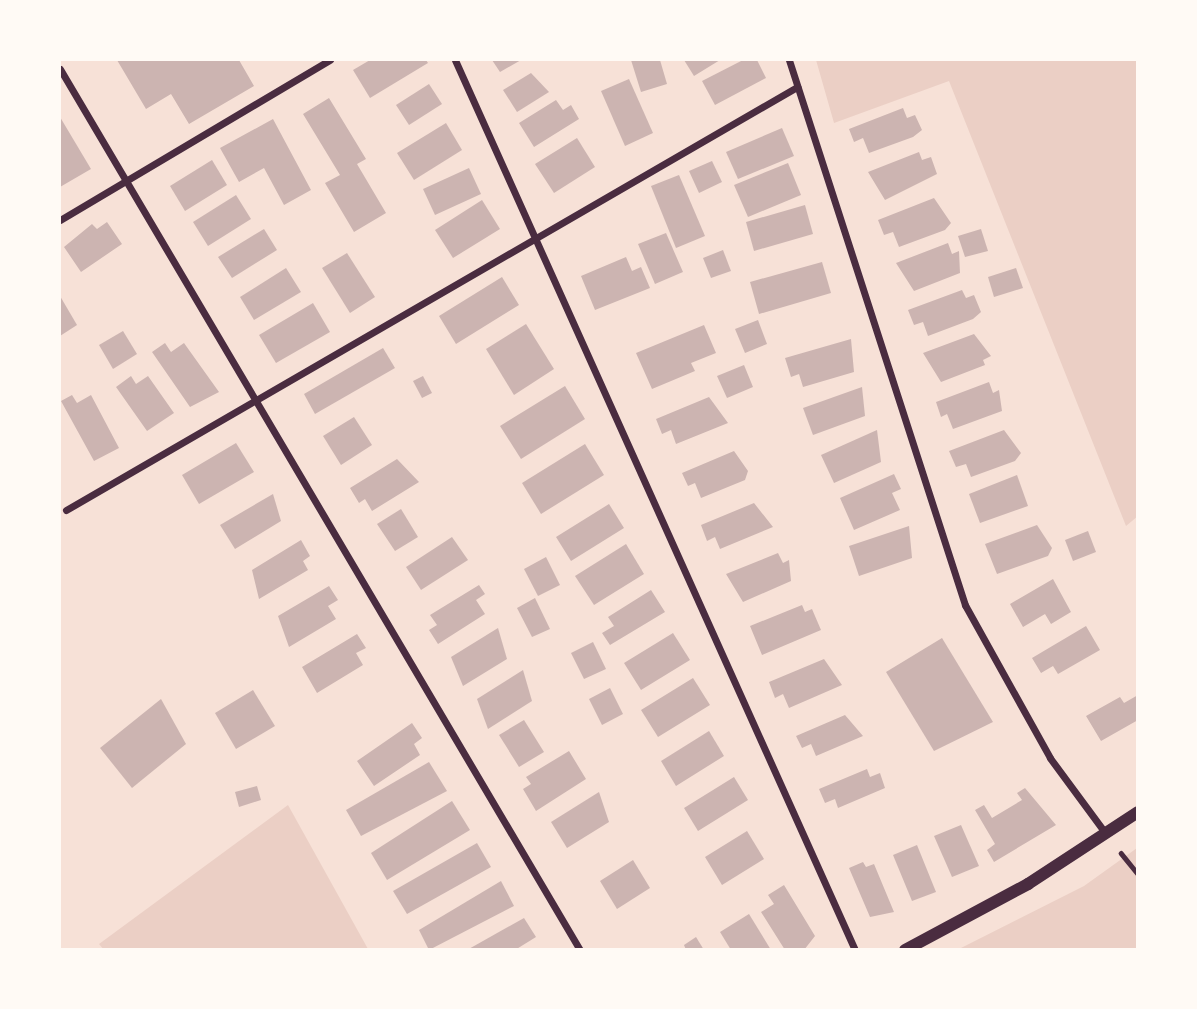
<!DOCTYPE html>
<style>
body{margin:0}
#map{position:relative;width:1197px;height:1009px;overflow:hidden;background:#f7e1d7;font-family:Commissioner,sans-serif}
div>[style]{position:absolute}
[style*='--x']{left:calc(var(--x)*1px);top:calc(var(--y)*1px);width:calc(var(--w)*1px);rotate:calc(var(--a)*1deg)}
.green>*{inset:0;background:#ebcfc5}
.building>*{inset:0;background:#ccb4b1}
.path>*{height:4.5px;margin:-2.25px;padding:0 2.25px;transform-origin:2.25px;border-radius:2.25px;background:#4a2c40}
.minor>*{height:7px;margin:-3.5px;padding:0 3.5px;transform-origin:3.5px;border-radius:3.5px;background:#4a2c40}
.tertiary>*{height:12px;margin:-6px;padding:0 6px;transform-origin:6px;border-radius:6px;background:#4a2c40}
span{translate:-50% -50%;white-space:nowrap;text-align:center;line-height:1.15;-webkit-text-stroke:5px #fffaf5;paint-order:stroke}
.frame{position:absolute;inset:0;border:61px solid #fffaf5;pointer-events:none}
</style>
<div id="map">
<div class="green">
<div style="clip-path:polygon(816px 60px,1137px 60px,1138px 516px,1126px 526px,949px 81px,834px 123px)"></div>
<div style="clip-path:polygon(288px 805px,368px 949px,104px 950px,99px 944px)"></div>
<div style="clip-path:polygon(1137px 848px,1137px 949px,957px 950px,1084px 886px)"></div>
</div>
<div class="building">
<div style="clip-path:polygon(117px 60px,239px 60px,254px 86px,189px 124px,171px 94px,146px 109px)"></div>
<div style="clip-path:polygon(370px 60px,426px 60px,428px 63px,370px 98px,353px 70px)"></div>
<div style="clip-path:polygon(492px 60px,521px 60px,500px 72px)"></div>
<div style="clip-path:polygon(631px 60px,660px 60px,667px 84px,641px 92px)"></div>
<div style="clip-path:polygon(684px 60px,720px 60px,694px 76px)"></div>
<div style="clip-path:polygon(743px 60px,757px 60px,766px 78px,715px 105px,702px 81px)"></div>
<div style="clip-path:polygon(531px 73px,549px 92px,517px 112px,503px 90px)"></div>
<div style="clip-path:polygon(629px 79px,653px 133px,625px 146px,601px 91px)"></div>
<div style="clip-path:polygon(429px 84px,442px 104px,409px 125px,396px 105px)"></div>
<div style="clip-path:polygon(329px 98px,366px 159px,357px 164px,386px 213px,354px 232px,325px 183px,340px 175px,303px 114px)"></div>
<div style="clip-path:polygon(556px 100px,563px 110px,571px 105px,579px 119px,534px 147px,519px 123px)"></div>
<div style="clip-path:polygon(903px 108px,907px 118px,915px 115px,922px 130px,913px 137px,869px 153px,863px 138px,854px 142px,849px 129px)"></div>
<div style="clip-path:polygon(60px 117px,91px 169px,60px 187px)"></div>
<div style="clip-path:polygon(273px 119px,311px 190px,284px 205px,264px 168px,239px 182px,220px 148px)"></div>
<div style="clip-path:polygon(446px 123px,462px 150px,414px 180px,397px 153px)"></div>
<div style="clip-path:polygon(782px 128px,794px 156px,738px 179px,726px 152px)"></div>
<div style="clip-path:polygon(577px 138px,595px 167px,554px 193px,535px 164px)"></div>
<div style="clip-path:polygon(919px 152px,922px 160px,931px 157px,937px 174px,885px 200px,868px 172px)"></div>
<div style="clip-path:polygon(212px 160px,227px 185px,185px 211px,170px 186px)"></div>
<div style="clip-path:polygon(712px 161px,722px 182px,699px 193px,689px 171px)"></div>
<div style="clip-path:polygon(788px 163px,801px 195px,748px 217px,734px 185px)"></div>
<div style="clip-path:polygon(469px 168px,481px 194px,435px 215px,423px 189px)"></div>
<div style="clip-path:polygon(679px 175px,705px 236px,676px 248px,651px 186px)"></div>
<div style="clip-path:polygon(236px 195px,251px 219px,208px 246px,193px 222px)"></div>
<div style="clip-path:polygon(934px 198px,951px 223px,945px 230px,899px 247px,893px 232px,884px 235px,878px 220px)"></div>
<div style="clip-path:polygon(482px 200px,500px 229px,453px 258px,435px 230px)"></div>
<div style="clip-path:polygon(805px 205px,813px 234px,754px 251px,746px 222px)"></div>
<div style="clip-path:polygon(107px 222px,122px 244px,81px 272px,64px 247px,92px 224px,97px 229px)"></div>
<div style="clip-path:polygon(264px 229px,277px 250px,232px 278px,218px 257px)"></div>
<div style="clip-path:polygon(981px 229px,988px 251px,965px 257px,958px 236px)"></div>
<div style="clip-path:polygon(666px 233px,683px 272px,655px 284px,638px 244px)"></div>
<div style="clip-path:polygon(948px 243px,952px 254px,959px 251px,960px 273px,914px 291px,896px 263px)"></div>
<div style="clip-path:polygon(723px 250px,731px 271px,711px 278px,703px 258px)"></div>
<div style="clip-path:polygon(347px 253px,375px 297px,350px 313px,322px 268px)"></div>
<div style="clip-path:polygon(626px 257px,632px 271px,641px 267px,650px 288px,595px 310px,581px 276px)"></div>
<div style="clip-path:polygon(822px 262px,831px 293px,759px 314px,750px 282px)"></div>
<div style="clip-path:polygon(286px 268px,301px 292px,254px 320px,240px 297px)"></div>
<div style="clip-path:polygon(1016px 268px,1023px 288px,994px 297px,988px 277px)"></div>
<div style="clip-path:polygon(502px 277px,519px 305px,456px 344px,439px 316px)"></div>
<div style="clip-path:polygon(962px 290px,966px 298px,974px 295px,981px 312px,973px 319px,928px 336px,923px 322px,914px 325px,908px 310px)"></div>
<div style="clip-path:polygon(60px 296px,77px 325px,60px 336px)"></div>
<div style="clip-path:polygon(313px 303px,330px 332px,276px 363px,259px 335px)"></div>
<div style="clip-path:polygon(758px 320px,767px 344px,745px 353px,735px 329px)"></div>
<div style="clip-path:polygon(526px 324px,554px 369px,514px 395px,486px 349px)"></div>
<div style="clip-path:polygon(704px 325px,716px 353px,691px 363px,695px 371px,652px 389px,636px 353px)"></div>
<div style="clip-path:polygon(123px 331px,137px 354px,113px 369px,99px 345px)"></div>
<div style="clip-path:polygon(974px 334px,991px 356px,983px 360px,985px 365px,941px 382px,923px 353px)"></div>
<div style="clip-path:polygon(851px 339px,854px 372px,803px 387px,799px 374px,791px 377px,785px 358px)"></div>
<div style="clip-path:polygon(165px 343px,171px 352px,184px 343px,219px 392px,190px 407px,152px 352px)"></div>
<div style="clip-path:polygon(383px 348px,395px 368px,315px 414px,304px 394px)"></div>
<div style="clip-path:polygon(744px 365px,753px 387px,727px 398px,717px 376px)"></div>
<div style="clip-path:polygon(131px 376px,136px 384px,148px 376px,174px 413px,147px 431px,116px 387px)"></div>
<div style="clip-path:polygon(423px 376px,432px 393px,422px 398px,413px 381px)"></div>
<div style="clip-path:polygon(989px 382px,993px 393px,999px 390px,1002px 411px,953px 429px,947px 414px,941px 417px,936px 402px)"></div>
<div style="clip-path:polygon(565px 386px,585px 419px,521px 459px,500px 426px)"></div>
<div style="clip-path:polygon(862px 387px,865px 416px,813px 435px,803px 408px)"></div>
<div style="clip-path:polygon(72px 395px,77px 403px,91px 395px,119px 448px,94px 461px,61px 401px)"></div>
<div style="clip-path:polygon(709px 397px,728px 423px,676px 444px,671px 430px,662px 434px,656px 419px)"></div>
<div style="clip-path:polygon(354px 417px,372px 445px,341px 465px,323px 436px)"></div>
<div style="clip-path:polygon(877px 430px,881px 462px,834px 483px,821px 455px)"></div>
<div style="clip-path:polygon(1004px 430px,1021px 453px,1015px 461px,971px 477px,966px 464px,956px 467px,949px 451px)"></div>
<div style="clip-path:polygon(236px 443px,254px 472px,199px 504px,182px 475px)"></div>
<div style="clip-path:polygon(585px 444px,604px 475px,541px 514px,522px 483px)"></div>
<div style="clip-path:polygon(734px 451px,748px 471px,745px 480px,701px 498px,695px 483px,688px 486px,682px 473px)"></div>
<div style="clip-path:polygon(397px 459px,419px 482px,372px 511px,365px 499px,359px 503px,350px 488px)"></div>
<div style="clip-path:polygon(894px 474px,901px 489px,892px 493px,900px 510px,854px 530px,840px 498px)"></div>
<div style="clip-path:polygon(1017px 475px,1028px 506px,980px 523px,969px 494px)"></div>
<div style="clip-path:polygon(273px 494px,281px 521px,235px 549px,220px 525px)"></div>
<div style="clip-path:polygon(754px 503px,773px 527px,720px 549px,715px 537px,707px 541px,701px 525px)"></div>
<div style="clip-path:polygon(609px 504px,624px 528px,571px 561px,556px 537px)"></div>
<div style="clip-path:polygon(401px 509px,418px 537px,395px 551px,377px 524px)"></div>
<div style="clip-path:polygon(1037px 525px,1052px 548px,1048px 556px,997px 574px,985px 544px)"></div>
<div style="clip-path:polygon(909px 526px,912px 558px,859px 576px,849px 546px)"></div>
<div style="clip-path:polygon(1088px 531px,1096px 552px,1073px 561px,1065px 540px)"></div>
<div style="clip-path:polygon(452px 537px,468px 560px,421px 590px,406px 567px)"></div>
<div style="clip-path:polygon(301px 540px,310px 556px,303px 561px,308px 570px,259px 599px,252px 570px)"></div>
<div style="clip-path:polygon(626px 544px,644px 574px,594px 605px,575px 576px)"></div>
<div style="clip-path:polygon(778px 553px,783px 563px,789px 560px,791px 581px,743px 602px,726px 574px)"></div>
<div style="clip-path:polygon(546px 557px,560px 585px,538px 596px,524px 569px)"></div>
<div style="clip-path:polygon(1053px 579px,1071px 612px,1051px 624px,1045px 614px,1023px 627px,1010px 604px)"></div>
<div style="clip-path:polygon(479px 585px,485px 594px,476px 600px,485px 614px,438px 644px,429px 630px,437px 625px,430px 615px)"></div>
<div style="clip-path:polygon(329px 586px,338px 600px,328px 606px,336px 619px,289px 647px,278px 616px)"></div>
<div style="clip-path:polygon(651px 590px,665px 612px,610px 645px,602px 633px,614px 626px,608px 617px)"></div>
<div style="clip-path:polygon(535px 598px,550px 629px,532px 637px,517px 608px)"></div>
<div style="clip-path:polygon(802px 605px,805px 612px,812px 609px,821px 630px,762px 655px,750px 626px)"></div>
<div style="clip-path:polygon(1086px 626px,1100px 650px,1058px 674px,1053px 666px,1041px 673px,1032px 658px)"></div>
<div style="clip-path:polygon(498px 628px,507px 659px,463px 686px,451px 657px)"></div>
<div style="clip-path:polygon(673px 633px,690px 660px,641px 690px,624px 663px)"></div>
<div style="clip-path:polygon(357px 634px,366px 648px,356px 653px,363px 665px,317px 693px,302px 667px)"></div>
<div style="clip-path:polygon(942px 638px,993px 722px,934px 751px,886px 672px)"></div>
<div style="clip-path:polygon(593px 642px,606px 669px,584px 679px,571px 653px)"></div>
<div style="clip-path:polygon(824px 659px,842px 685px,789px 708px,783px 694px,775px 698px,769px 682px)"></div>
<div style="clip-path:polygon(523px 670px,532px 701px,488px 729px,477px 699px)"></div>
<div style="clip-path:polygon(693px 678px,710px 705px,658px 737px,641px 710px)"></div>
<div style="clip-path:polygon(610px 688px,623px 714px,602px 725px,589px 699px)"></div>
<div style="clip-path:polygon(253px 690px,275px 726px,236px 749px,215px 713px)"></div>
<div style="clip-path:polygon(1138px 695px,1138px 720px,1101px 741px,1086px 716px,1120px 697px,1124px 703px)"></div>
<div style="clip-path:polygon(161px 699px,186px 744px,132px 788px,100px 748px)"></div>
<div style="clip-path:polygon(845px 715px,863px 736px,816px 756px,811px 744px,802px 748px,796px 736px)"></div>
<div style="clip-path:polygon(524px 720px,544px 752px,519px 767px,499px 735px)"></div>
<div style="clip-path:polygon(412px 723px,422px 738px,414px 744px,420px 755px,374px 786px,357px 761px)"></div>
<div style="clip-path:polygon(709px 731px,724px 756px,676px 786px,661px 761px)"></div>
<div style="clip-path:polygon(569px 751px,586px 779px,536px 811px,523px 789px,531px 784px,526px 777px)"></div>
<div style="clip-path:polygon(429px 762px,447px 791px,361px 836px,346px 810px)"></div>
<div style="clip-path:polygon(867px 769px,870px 777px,880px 773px,885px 788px,838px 808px,835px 799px,825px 803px,819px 789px)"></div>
<div style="clip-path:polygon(734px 777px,748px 800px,698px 831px,684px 808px)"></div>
<div style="clip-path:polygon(257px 786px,261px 800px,239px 807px,235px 792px)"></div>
<div style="clip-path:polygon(1025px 788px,1056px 825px,994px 862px,987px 850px,995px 844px,975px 810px,984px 805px,992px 818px,1022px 800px,1017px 793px)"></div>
<div style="clip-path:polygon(599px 792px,609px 822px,567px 848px,551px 822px)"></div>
<div style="clip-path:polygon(452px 801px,470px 830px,387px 880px,371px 853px)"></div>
<div style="clip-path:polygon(961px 825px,979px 866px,952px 877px,934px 836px)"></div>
<div style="clip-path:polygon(747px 831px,764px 859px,722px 885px,705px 857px)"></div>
<div style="clip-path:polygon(477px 843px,491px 867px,407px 914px,393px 891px)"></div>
<div style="clip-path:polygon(917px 845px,936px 892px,912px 901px,893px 855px)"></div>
<div style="clip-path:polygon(633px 860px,650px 888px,617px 909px,600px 881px)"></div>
<div style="clip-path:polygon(863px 862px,866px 867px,874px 864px,894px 912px,870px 917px,849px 868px)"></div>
<div style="clip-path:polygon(501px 881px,514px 906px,429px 950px,419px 930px)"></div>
<div style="clip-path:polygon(784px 885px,815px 936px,804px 950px,785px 950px,761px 912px,774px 904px,768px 895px)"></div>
<div style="clip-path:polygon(749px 914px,771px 950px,731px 950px,720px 932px)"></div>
<div style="clip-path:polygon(524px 918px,536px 937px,515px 950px,467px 950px)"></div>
<div style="clip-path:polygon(696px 937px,704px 950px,686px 950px,684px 945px)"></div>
</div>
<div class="path">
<div style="--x:1121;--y:853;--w:27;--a:51"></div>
</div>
<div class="minor">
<div style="--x:455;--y:60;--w:976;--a:65.8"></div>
<div style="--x:789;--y:60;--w:573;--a:72.1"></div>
<div style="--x:965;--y:605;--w:175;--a:60.9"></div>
<div style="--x:1050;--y:758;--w:94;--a:53.6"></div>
<div style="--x:60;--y:69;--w:1023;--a:59.45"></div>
<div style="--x:60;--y:220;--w:314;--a:-30.7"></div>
<div style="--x:66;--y:510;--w:845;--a:-30.06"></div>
</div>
<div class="tertiary">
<div style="--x:905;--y:950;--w:140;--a:-28.2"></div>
<div style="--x:1028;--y:884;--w:131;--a:-33.2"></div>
</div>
<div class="frame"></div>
</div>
